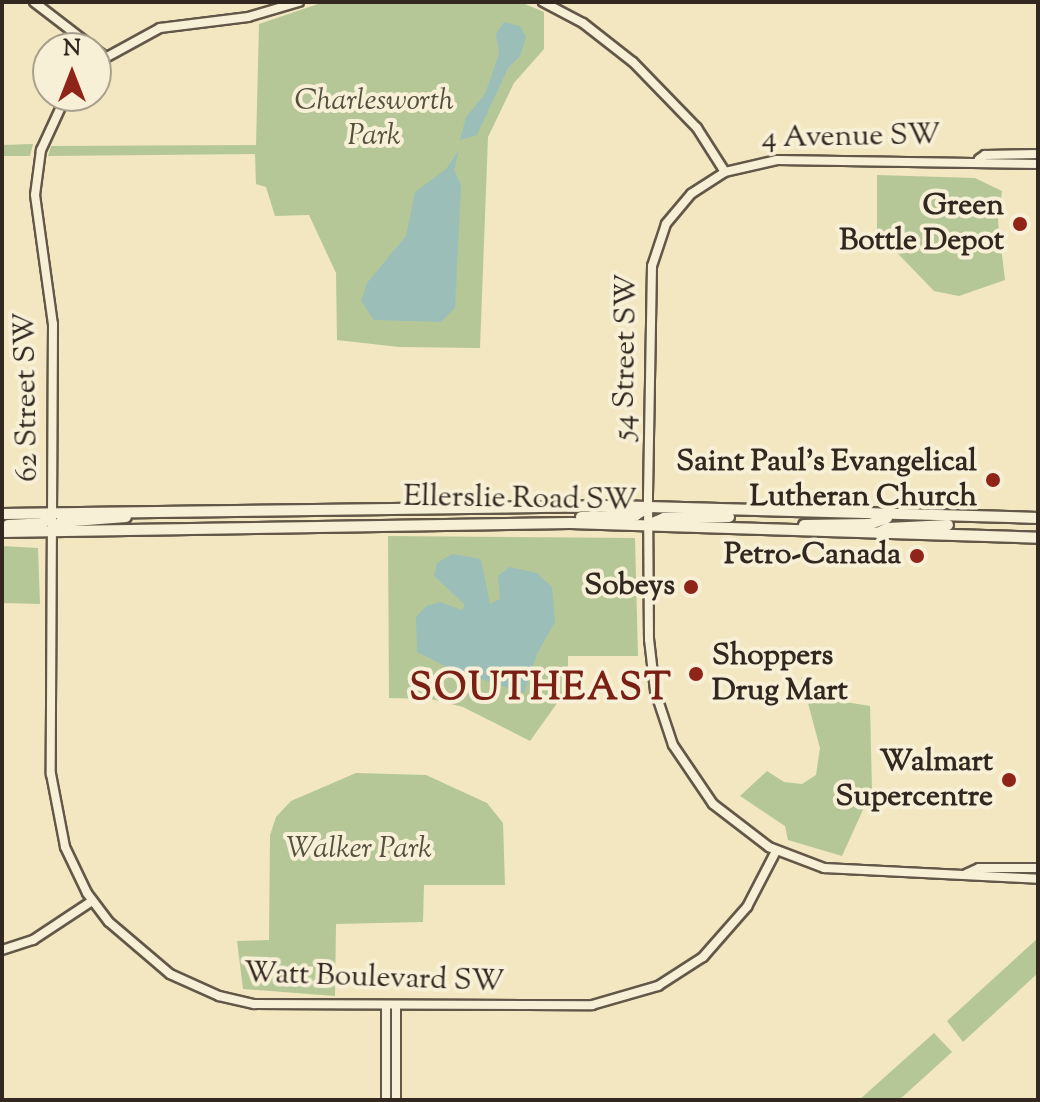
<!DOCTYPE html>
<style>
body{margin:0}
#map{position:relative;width:1040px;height:1102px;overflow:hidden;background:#f2e7c0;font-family:"Sorts Mill Goudy",serif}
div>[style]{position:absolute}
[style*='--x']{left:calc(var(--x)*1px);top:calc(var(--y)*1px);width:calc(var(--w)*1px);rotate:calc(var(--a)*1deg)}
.green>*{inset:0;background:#b5c797}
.water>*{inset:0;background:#9cbeb9}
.roads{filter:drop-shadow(2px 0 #635848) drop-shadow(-2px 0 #635848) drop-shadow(0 2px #635848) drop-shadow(0 -2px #635848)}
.tertiary>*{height:8px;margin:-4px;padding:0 4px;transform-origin:4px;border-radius:4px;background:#f7efd6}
.secondary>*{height:10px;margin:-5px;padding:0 5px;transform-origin:5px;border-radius:5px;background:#f7efd6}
.dots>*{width:22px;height:22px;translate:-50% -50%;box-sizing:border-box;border:4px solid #f7efd6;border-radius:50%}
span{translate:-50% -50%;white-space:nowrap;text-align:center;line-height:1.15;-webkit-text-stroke:8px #f7efd6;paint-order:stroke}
.park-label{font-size:30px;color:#54503e;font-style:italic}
.street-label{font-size:30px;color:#332820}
.poi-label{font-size:30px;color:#332820;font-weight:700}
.right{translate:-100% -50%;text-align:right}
.left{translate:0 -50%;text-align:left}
.district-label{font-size:38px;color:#7a1f14;font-weight:700;letter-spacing:2px}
.frame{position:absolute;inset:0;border:4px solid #332820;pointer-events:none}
.north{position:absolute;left:32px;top:32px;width:80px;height:80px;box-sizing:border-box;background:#f7efd6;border:2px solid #a99f8d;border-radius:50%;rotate:0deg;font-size:22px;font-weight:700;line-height:32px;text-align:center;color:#332820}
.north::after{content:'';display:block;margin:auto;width:28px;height:36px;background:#8f2418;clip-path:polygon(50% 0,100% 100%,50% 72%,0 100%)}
</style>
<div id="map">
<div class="green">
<div style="clip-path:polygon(324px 2px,520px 2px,544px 12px,544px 49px,514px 83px,488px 137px,480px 348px,399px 347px,337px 340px,336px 273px,309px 215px,275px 216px,266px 187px,256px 184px,255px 154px,48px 156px,51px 146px,256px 145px,259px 24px)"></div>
<div style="clip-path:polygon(33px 144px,30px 156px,2px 156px,2px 145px)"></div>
<div style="clip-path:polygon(877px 175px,975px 178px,1002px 191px,998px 221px,1005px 280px,959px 296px,934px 291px,877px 232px)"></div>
<div style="clip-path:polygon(388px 536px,635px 538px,638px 656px,568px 656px,568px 688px,530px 741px,463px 707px,431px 699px,389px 698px)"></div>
<div style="clip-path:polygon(2px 546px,38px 548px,40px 604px,2px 603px)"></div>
<div style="clip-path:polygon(801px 677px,839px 701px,870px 706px,872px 790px,842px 856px,788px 840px,785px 826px,740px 796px,767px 771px,784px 782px,802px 784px,816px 775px,820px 748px)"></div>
<div style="clip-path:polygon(356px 773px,426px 775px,487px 803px,503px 823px,505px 885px,424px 885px,423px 922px,336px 924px,335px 996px,243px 989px,237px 941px,269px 940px,270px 835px,276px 817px,291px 801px)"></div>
<div style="clip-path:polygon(1038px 938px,1038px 973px,963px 1042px,947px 1021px)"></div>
<div style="clip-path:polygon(934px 1033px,952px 1052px,899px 1100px,859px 1100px)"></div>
</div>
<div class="water">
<div style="clip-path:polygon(504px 22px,520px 26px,526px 37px,520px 56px,508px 68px,477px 135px,460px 140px,466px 117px,485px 94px,499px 54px,496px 34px)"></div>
<div style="clip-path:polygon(459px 150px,454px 170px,461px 186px,455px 308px,441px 322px,374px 320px,361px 301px,367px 283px,406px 236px,415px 192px,446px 169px)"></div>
<div style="clip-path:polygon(452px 554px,481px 559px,490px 604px,500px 599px,498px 576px,509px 567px,537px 573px,552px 587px,555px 622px,537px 654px,524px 693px,451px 669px,417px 652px,416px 617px,426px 606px,440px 602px,462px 610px,465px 605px,434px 576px,437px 563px)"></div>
</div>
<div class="roads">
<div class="tertiary">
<div style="--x:34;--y:2;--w:88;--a:37.6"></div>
<div style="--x:543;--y:2;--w:45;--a:27.7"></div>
<div style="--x:583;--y:23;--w:63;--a:38"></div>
<div style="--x:633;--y:62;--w:92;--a:45.9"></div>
<div style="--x:697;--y:128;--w:52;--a:57.5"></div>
<div style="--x:96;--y:63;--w:73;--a:-28.7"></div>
<div style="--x:160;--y:28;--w:89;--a:-7.1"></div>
<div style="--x:248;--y:17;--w:53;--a:-16.4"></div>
<div style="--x:66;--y:96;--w:60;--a:114.8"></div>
<div style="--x:41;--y:150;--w:45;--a:97.6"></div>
<div style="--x:35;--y:195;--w:130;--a:82.1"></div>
<div style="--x:53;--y:324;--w:450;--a:90.3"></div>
<div style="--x:51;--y:774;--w:74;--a:79.1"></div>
<div style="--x:65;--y:847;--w:51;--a:64.4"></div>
<div style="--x:87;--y:893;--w:36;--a:53"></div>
<div style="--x:109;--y:922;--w:80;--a:40.4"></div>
<div style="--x:170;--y:974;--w:54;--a:24.2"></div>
<div style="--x:219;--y:996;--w:36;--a:13"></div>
<div style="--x:254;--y:1004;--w:338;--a:0.2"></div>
<div style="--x:592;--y:1005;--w:69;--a:-16.1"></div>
<div style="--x:658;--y:986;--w:54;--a:-32.8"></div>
<div style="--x:703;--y:957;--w:67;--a:-48.7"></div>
<div style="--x:747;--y:907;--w:63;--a:-62.6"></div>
<div style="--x:979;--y:159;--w:7;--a:-34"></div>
<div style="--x:985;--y:155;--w:53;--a:-1.1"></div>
<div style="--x:1038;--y:164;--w:261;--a:-179.1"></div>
<div style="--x:777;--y:160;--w:53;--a:167"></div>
<div style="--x:725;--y:172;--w:40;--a:147.1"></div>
<div style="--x:691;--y:194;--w:39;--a:130"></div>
<div style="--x:666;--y:224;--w:44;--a:108.4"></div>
<div style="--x:652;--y:266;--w:231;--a:91"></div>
<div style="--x:648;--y:497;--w:142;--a:89.6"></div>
<div style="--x:649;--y:639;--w:52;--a:83.4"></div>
<div style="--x:655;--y:691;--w:57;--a:71.6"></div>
<div style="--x:673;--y:745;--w:71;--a:55.9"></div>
<div style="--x:713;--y:804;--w:71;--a:37.5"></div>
<div style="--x:769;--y:847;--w:59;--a:20.9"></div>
<div style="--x:824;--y:868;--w:214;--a:2.9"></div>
<div style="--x:966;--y:874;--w:14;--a:-25"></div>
<div style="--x:979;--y:868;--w:59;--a:0"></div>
<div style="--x:2;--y:950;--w:33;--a:-18"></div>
<div style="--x:33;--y:940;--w:71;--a:-33.5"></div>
<div style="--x:386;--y:1100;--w:93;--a:-90"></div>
<div style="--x:396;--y:1100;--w:93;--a:-90"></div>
</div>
<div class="secondary">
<div style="--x:2;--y:514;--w:610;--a:-0.75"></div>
<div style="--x:612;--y:506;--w:426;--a:1.6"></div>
<div style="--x:581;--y:517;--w:55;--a:-2.1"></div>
<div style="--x:636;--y:515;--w:13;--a:-32"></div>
<div style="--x:650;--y:524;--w:15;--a:-23"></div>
<div style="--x:664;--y:518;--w:65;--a:-0.9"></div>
<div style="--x:8;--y:525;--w:35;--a:-3"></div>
<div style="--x:43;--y:523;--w:13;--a:-42"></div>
<div style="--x:804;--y:525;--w:66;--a:-0.9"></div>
<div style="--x:870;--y:524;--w:18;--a:-19"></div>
<div style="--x:51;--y:531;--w:13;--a:-42"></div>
<div style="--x:61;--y:522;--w:65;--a:-4.4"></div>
<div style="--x:2;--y:532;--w:568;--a:-0.91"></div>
<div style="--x:570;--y:523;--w:468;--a:1.8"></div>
<div style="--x:878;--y:533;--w:11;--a:-27"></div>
<div style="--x:888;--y:528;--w:60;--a:-2.9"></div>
</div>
</div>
<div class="dots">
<div style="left:1020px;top:224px;background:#8f2418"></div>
<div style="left:993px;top:480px;background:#8f2418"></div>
<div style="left:917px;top:556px;background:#8f2418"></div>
<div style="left:691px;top:587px;background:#8f2418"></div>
<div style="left:696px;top:674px;background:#8f2418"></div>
<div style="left:1009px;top:780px;background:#8f2418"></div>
</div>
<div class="park-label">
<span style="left:374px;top:119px">Charlesworth<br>Park</span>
<span style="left:359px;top:850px">Walker Park</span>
</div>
<div class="street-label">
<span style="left:851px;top:138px;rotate:-1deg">4 Avenue SW</span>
<span style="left:627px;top:357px;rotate:-89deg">54 Street SW</span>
<span style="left:28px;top:397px;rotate:-91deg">62 Street SW</span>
<span style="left:520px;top:500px;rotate:1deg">Ellerslie Road SW</span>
<span style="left:374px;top:979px;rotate:2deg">Watt Boulevard SW</span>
</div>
<div class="poi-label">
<span class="right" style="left:1004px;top:224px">Green<br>Bottle Depot</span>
<span class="right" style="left:977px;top:480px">Saint Paul's Evangelical<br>Lutheran Church</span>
<span class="right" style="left:901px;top:556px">Petro-Canada</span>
<span class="right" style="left:675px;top:587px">Sobeys</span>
<span class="left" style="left:712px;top:674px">Shoppers<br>Drug Mart</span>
<span class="right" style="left:993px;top:780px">Walmart<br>Supercentre</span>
</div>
<div class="district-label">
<span style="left:541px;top:691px">SOUTHEAST</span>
</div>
<div class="frame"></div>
<div class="north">N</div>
</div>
